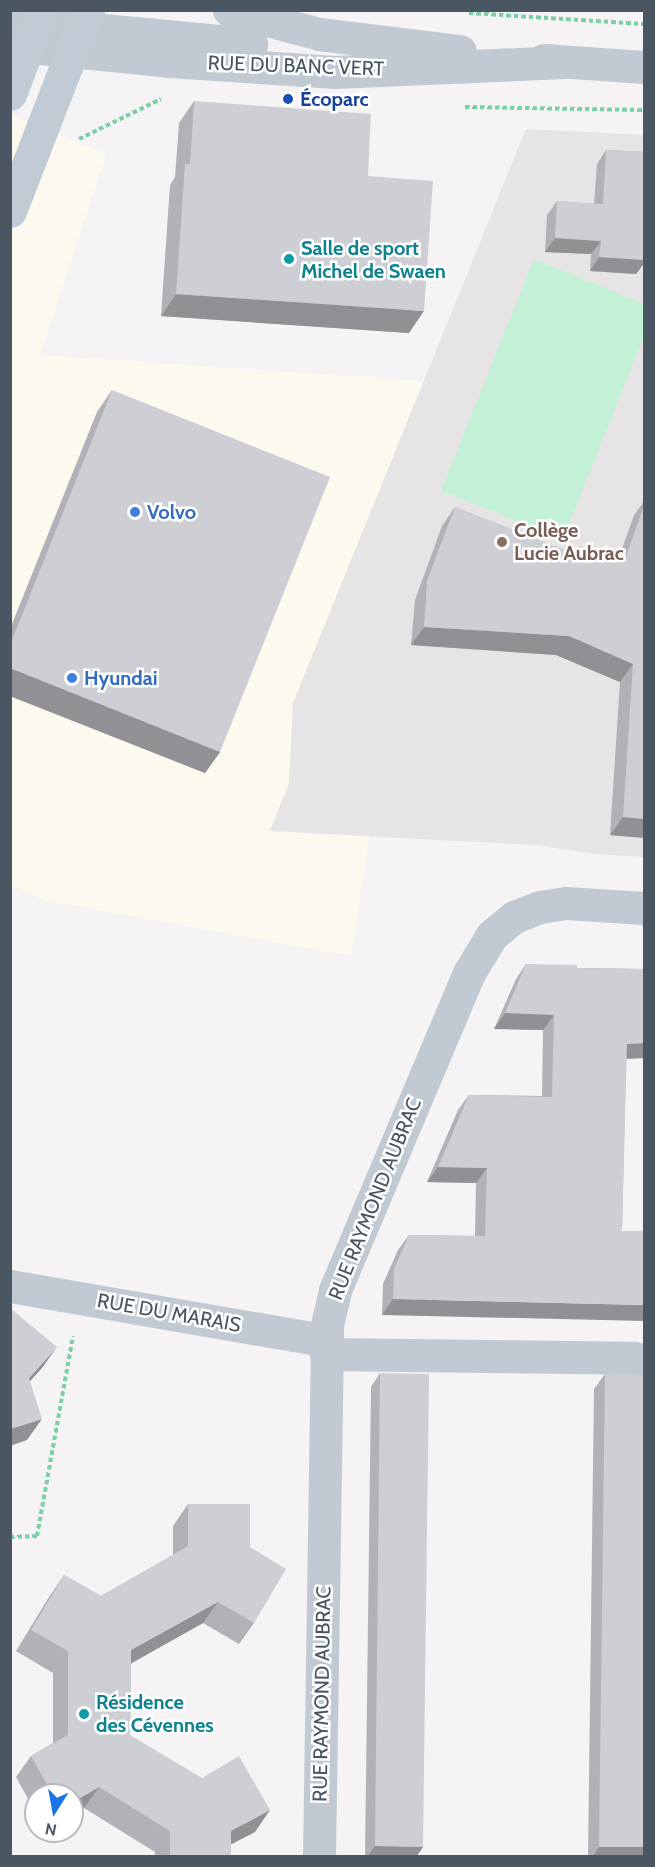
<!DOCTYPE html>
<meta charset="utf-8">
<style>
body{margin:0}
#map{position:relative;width:655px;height:1867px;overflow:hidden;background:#f5f3f3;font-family:Cabin,sans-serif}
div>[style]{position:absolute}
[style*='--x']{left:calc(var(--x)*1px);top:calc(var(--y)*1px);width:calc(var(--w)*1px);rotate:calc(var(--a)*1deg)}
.commercial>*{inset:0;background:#fdf9ef}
.education>*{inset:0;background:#e6e4e5}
.green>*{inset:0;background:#c3f1d5}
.path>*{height:4px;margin-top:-2px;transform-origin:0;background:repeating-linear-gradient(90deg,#7ad0a6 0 4.5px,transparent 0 7.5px)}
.minor>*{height:33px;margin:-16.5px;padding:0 16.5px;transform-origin:16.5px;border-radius:16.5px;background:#c1cad2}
.tertiary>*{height:33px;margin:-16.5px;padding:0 16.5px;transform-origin:16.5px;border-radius:16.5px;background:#c1cad2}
.secondary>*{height:33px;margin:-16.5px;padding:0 16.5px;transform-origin:16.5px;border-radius:16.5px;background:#c1cbd6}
.wall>*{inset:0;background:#b0b2b7}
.shaded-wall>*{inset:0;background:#909195}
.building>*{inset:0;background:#cdcfd5}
.dots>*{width:16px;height:16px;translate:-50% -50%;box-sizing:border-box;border:3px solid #fff;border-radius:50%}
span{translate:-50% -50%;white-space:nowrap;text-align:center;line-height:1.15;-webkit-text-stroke:5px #fff;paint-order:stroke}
.street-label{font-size:20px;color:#4a5661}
.transit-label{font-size:20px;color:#164399;font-weight:700}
.left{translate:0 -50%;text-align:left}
.culture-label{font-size:20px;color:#0d838f;font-weight:700}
.shop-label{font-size:20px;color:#366cbe;font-weight:700}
.education-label{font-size:20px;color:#785e54;font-weight:700}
.frame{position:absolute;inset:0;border:12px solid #4a5661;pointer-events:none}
.north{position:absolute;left:24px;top:1783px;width:60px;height:60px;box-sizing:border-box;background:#fff;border:2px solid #b7bbc0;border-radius:50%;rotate:191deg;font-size:16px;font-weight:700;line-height:24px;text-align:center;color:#4a5661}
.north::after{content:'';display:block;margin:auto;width:21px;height:27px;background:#1a73e8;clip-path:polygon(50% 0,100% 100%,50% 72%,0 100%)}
</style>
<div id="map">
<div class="commercial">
<div style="clip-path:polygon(10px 114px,106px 154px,40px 355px,424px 381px,293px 703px,289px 783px,270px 831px,370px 835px,351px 956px,44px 900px,11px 886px)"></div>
</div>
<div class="education">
<div style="clip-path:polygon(526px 129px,644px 135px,644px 857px,595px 854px,536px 845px,270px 831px,289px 783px,293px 703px)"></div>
</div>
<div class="green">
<div style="clip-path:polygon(534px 259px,644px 304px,644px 336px,563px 539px,441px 491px)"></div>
</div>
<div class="path">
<div style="--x:469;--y:13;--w:175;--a:3.6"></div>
<div style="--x:465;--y:107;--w:179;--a:1"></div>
<div style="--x:79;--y:139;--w:91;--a:-26"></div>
<div style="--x:10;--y:1537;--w:27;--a:-2"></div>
<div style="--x:37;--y:1536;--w:203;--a:-79.8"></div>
</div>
<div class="minor">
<div style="--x:10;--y:1286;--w:322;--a:9.8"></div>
<div style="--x:326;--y:1354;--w:308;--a:0.7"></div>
<div style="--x:634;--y:1358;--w:10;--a:17"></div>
<div style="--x:319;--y:1856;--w:515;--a:-89.11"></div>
<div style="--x:327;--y:1341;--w:16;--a:-90"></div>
<div style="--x:327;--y:1325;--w:36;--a:-77"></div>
<div style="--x:335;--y:1290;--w:344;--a:-67.1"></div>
<div style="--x:469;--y:973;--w:44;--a:-58.8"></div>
<div style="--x:492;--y:935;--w:28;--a:-39"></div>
<div style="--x:514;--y:917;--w:28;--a:-21"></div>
<div style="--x:540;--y:907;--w:26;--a:-9"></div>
<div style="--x:566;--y:903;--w:78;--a:3.7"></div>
</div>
<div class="tertiary">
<div style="--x:229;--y:10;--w:93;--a:14.9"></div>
<div style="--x:319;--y:34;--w:142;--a:6.9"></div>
<div style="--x:10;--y:14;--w:30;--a:4"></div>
<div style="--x:40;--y:16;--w:24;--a:-15"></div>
<div style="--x:55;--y:32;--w:27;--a:-8"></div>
<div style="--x:82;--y:28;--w:170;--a:5.4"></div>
<div style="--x:10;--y:45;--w:160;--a:5.7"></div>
<div style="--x:169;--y:61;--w:166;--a:3.8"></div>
<div style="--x:335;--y:72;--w:229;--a:-2.5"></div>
<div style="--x:544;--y:60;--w:100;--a:4"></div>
</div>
<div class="secondary">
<div style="--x:10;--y:94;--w:90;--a:-69.1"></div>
<div style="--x:10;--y:211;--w:216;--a:-68.8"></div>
</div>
<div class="wall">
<div style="clip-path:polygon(194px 101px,368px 176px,409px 333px,161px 316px,170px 185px,175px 177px,179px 123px)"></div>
<div style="clip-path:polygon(606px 150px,645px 152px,645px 262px,636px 274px,590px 271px,591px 254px,545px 252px,547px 215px,557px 201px,594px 204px,597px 164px)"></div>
<div style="clip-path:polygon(112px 390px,220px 752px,205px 773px,10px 696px,10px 629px,97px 412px)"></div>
<div style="clip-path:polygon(645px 500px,645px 838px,610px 835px,620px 682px,556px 655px,411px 645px,415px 600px,442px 526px,455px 507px,574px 554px,580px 546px,618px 560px,634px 515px)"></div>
<div style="clip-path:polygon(526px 964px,577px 968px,645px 969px,645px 1058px,626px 1059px,622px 1231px,382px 1315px,383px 1284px,398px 1250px,409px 1235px,475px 1236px,476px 1183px,427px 1182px,458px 1110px,469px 1095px,542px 1096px,543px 1030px,494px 1029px,516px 979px)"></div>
<div style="clip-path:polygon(380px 1373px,423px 1847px,416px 1857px,365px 1857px,371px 1387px)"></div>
<div style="clip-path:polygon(605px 1374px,645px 1375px,645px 1852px,641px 1857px,588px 1857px,594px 1389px)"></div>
<div style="clip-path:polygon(188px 1504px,250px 1547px,254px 1623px,239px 1644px,203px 1623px,131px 1663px,130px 1735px,255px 1832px,231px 1844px,231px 1857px,155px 1857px,155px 1852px,84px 1808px,72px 1815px,72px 1795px,36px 1795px,36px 1813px,16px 1777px,31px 1756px,53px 1743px,53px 1673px,16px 1651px,49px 1597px,64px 1575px,101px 1596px,173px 1555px,173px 1526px)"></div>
</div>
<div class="shaded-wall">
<div style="clip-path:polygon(555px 238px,601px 241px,591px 254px,545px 252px)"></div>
<div style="clip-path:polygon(599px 257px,645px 260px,645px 262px,636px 274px,590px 271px)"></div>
<div style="clip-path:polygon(176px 294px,424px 311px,409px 333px,161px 316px)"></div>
<div style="clip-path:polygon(424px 627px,569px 636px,633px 664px,620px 682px,556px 655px,411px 645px)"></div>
<div style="clip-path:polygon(10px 668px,220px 752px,205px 773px,10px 696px)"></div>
<div style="clip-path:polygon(623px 817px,645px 819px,645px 838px,610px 835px)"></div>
<div style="clip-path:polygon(505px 1013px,554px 1015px,543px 1030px,494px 1029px)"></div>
<div style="clip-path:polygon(645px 1043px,645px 1058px,616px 1059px,627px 1044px)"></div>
<div style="clip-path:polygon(438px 1167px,487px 1168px,476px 1183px,427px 1182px)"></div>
<div style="clip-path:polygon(393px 1299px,645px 1305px,645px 1321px,382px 1315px)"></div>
<div style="clip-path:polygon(57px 1347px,42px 1368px,14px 1399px,29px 1378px)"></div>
<div style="clip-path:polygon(42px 1419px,27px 1440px,10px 1446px,10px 1429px)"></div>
<div style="clip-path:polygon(218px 1602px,203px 1623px,116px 1672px,131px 1650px)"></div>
<div style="clip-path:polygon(99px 1787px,84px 1808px,72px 1815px,72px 1803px)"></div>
<div style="clip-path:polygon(270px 1810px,255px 1832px,216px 1852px,231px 1831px)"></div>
<div style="clip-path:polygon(375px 1846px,423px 1847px,416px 1857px,367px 1857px)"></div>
<div style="clip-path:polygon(599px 1847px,645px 1847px,645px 1852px,641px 1857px,592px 1857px)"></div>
</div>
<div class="building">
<div style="clip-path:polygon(194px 101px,371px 114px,368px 176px,433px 181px,424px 311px,176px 294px,185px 164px,190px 164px)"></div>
<div style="clip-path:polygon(606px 150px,645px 152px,645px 260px,599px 257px,601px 241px,555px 238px,557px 201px,603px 204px)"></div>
<div style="clip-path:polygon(112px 390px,330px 477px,220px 752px,10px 668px,10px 645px)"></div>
<div style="clip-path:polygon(645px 503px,645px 819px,623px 817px,633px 664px,569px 636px,424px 627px,427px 581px,455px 507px,577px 555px,580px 546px,624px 562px)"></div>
<div style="clip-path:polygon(526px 964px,577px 965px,577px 968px,645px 969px,645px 1043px,627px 1044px,622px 1231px,645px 1231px,645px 1305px,393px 1299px,394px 1269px,409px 1235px,485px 1236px,487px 1168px,438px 1167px,469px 1095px,552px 1097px,554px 1015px,505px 1013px)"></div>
<div style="clip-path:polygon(10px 1308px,57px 1347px,29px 1378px,42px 1419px,10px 1429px)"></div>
<div style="clip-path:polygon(380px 1373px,429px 1374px,423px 1847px,375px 1846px)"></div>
<div style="clip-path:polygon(605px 1374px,645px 1375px,645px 1847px,599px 1847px)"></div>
<div style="clip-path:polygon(188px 1504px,250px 1504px,250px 1547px,286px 1569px,254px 1623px,218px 1602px,131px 1650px,130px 1735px,202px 1778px,239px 1756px,270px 1810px,231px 1831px,231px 1857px,170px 1857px,170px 1831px,99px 1787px,72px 1803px,72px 1795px,53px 1795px,31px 1756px,68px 1735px,68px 1651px,31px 1630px,64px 1575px,101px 1596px,188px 1546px)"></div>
</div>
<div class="dots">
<div style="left:288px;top:99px;background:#1a4fb4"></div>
<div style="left:289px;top:259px;background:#0f9aa8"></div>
<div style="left:135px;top:512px;background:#3f7fe0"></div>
<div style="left:502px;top:542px;background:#8d6e63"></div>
<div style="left:72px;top:678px;background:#3f7fe0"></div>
<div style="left:84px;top:1714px;background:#0f9aa8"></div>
</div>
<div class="street-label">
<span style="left:296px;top:66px;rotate:2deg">RUE DU BANC VERT</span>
<span style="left:375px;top:1199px;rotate:-68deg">RUE RAYMOND AUBRAC</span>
<span style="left:169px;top:1313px;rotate:10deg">RUE DU MARAIS</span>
<span style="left:322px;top:1694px;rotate:-89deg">RUE RAYMOND AUBRAC</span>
</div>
<div class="transit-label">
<span class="left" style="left:300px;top:99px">Écoparc</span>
</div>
<div class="culture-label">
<span class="left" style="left:301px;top:260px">Salle de sport<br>Michel de Swaen</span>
<span class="left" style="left:96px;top:1714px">Résidence<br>des Cévennes</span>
</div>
<div class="shop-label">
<span class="left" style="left:147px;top:512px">Volvo</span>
<span class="left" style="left:84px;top:678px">Hyundai</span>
</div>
<div class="education-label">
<span class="left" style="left:514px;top:542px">Collège<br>Lucie Aubrac</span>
</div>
<div class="frame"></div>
<div class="north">N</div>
</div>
